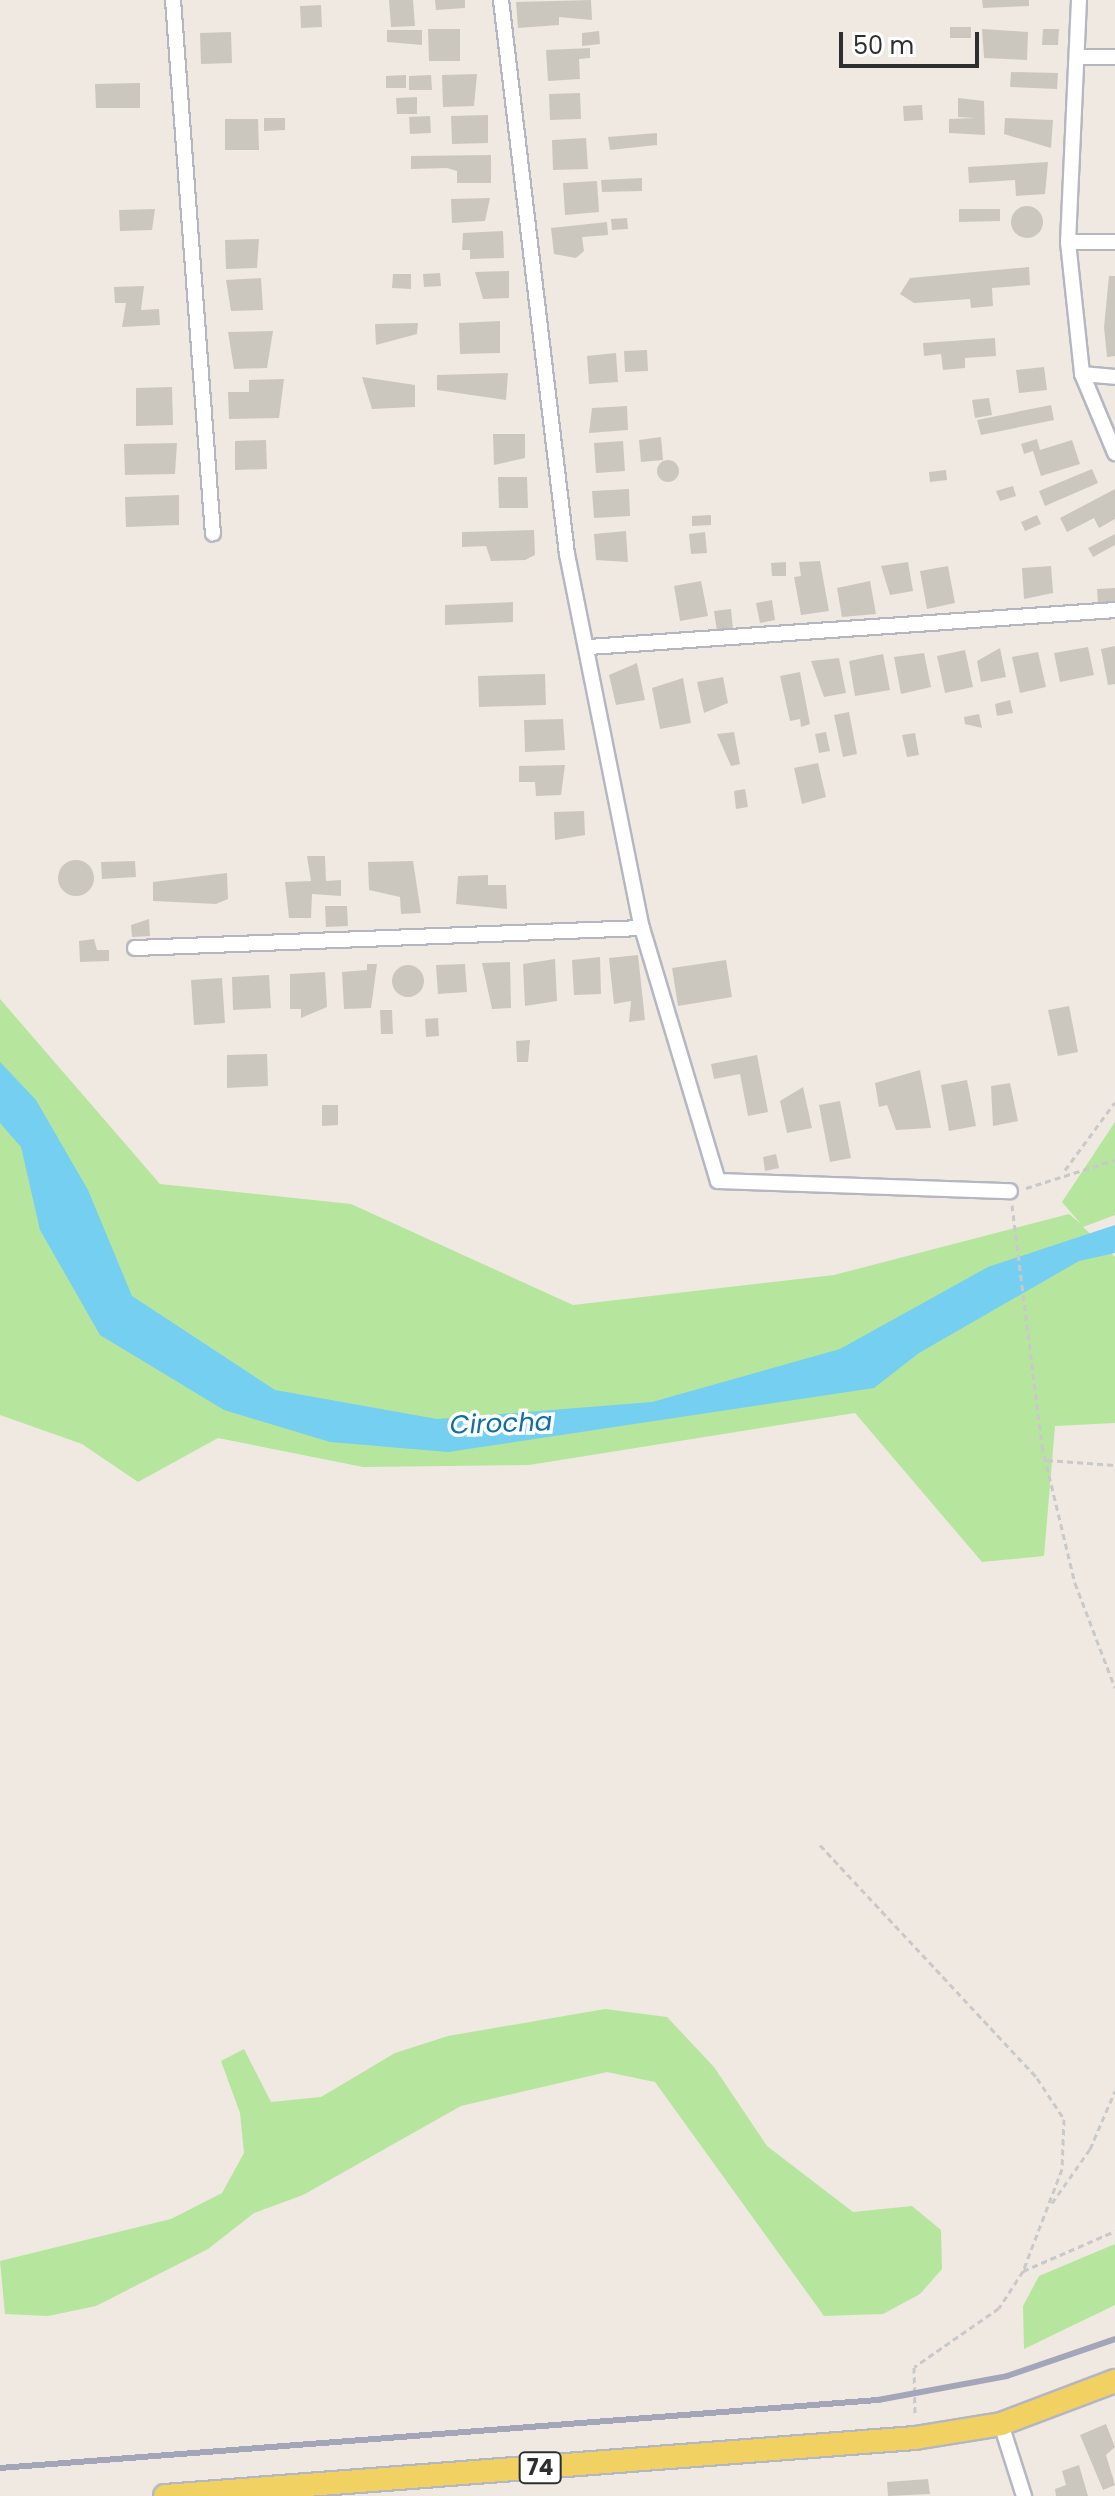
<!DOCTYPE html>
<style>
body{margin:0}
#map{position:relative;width:1115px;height:2496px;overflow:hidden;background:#efe9e1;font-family:Poppins,sans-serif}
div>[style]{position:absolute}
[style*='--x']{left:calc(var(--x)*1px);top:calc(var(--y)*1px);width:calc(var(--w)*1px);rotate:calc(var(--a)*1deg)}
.green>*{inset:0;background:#b6e59e}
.water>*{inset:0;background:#75cff0}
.building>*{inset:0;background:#cbc7bf}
.round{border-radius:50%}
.path>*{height:3px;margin-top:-1.5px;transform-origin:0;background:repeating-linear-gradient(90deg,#c9c9c9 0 6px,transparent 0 10px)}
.roads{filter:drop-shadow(2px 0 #b4b7c1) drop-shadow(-2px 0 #b4b7c1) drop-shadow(0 2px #b4b7c1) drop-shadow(0 -2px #b4b7c1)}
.street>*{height:14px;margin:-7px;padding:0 7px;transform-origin:7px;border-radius:7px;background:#fff}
.primary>*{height:22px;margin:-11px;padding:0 11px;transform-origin:11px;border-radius:11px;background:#f2d163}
.rail>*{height:6px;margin:-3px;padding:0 3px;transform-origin:3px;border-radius:3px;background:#a3a6b8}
span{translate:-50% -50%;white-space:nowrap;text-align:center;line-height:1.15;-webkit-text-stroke:7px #fff;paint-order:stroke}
.shield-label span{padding:2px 6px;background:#fff;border:2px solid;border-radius:6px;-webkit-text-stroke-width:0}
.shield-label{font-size:22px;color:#2e2e2e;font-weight:700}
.water-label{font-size:26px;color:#0d6fa3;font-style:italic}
.scale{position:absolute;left:839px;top:32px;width:140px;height:36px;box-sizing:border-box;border:4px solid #2e2e2e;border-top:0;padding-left:10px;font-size:24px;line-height:28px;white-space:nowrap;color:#2e2e2e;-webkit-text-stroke:6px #fff;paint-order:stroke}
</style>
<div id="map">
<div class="green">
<div style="clip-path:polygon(0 999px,160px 1184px,351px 1204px,573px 1305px,834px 1275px,1069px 1214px,1081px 1224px,1062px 1202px,1115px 1122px,1115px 1215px,1083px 1227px,1115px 1257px,1115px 1423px,1055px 1426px,1044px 1556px,982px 1562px,855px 1413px,529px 1465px,363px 1467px,218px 1438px,138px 1482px,82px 1444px,0 1415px)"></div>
<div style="clip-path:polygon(605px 2009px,667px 2017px,714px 2067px,767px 2146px,853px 2212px,912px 2206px,941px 2230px,942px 2269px,920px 2294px,883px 2314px,824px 2316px,655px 2082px,607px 2072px,461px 2106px,303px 2195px,254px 2213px,208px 2249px,96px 2306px,48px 2316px,5px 2314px,0 2261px,171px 2219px,222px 2193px,244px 2153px,240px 2113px,221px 2061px,244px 2049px,271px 2102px,321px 2097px,395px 2053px,448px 2036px)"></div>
<div style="clip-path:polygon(1115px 2244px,1115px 2305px,1024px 2349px,1023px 2306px,1039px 2276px)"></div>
</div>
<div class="water">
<div style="clip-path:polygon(0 1062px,36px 1100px,88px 1190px,132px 1296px,275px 1390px,437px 1419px,652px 1402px,840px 1349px,988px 1267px,1115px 1225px,1115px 1253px,1079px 1261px,919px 1353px,874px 1388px,448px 1452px,330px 1442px,224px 1410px,100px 1335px,40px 1230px,21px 1147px,0 1123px)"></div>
</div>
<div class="building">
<div style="clip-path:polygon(389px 0,413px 0,415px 26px,391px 27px)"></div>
<div style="clip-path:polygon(435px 0,465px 0,465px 8px,436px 10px)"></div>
<div style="clip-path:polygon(591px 0,592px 20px,559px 17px,559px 25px,518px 28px,516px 2px)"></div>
<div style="clip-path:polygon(982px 0,1029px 0,1029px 6px,983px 8px)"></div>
<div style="clip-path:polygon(321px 5px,322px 27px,301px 28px,300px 6px)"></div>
<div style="clip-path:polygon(950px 27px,971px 27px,971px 38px,950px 38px)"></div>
<div style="clip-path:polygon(428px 29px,460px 29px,460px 61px,429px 61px)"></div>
<div style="clip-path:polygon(982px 29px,1028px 32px,1027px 60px,984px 58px)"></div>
<div style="clip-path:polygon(1043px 29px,1059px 29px,1058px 45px,1042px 45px)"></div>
<div style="clip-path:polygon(387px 30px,422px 30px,422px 45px,387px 42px)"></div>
<div style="clip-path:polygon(599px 31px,600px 44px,582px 46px,582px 33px)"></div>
<div style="clip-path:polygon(231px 32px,232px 63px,201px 64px,200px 33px)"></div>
<div style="clip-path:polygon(590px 48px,590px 58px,579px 59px,580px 79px,548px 81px,546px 50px)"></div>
<div style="clip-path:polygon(1011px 72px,1058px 73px,1057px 89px,1010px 87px)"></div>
<div style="clip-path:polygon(477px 74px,474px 106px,443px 107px,442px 75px)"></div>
<div style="clip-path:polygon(406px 75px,406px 88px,386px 88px,386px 76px)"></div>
<div style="clip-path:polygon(431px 75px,432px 90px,409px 90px,409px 76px)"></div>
<div style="clip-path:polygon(140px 83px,140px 108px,96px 108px,95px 84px)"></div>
<div style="clip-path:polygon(580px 93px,581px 119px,550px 120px,549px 94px)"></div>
<div style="clip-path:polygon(417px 97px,417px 114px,397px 114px,396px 98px)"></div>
<div style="clip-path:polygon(958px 98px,984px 101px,985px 135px,949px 133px,949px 119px,976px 118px,958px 117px)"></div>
<div style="clip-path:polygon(922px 105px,923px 120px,904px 121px,903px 106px)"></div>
<div style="clip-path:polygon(488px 115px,488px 143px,452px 144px,451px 116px)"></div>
<div style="clip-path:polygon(430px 116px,431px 133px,410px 134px,409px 117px)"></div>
<div style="clip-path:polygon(264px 118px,285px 118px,285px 130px,264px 131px)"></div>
<div style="clip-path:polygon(1005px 118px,1053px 120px,1051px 148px,1004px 134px)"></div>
<div style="clip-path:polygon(225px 119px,258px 119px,259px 150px,225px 150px)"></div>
<div style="clip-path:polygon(657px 133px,657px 145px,610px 150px,608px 137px)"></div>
<div style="clip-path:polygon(586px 138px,588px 169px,553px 170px,552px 140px)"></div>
<div style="clip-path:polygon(491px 155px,491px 183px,457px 183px,457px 171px,447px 168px,411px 169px,411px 156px)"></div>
<div style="clip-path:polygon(1048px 162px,1045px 194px,1016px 196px,1015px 180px,969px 183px,968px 167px)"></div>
<div style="clip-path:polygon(642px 178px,642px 191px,602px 192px,601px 180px)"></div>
<div style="clip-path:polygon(597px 181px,599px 212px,565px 215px,563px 183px)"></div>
<div style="clip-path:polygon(490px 198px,485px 221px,452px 223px,451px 199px)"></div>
<div class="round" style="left:1011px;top:206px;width:32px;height:32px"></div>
<div style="clip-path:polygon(155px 209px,152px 230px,120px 231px,119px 210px)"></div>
<div style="clip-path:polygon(959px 209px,1000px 209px,1000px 221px,959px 222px)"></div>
<div style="clip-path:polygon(627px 218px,628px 229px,612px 230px,611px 219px)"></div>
<div style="clip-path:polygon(607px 222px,608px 235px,582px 237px,584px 251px,576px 258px,554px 254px,551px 228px)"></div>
<div style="clip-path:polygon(503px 231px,504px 258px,470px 259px,470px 250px,462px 250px,463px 233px)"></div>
<div style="clip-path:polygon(259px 239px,257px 268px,226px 269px,225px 240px)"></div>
<div style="clip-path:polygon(1029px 267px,1030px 285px,992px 288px,993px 306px,971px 308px,970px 299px,914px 303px,900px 294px,910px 278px)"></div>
<div style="clip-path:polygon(509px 271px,509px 298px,483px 299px,475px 272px)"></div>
<div style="clip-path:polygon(440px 273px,441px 286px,424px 287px,423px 274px)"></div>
<div style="clip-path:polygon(393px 274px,411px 274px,411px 289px,392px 288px)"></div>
<div style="clip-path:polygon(1109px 276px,1115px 276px,1115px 356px,1107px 357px,1104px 327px)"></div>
<div style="clip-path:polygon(261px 278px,263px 310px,231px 311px,226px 280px)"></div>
<div style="clip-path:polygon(144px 286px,141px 310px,159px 309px,160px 325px,122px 327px,126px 303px,115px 303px,114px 287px)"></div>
<div style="clip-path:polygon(500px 321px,500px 353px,460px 354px,459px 323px)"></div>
<div style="clip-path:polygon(418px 323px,417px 334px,376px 345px,375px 324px)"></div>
<div style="clip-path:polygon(273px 331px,267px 368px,234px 369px,228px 332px)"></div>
<div style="clip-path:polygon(995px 338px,996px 356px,965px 358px,965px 368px,943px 370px,941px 354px,924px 356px,923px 343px)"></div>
<div style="clip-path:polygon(647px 350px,648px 371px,625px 372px,624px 351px)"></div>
<div style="clip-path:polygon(616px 353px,618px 382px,589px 384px,587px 356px)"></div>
<div style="clip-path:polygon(1044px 367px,1047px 390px,1019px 393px,1016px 370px)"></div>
<div style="clip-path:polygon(508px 373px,506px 400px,437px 390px,437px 375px)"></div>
<div style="clip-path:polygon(362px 377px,415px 385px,415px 407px,372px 409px)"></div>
<div style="clip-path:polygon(284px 379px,279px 418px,229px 419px,228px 392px,249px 392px,249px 380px)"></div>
<div style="clip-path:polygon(172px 387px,173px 425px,136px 426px,136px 388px)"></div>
<div style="clip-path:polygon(989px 398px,992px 415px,975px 418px,972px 400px)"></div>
<div style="clip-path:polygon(1051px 405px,1054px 420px,981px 435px,977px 420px)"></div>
<div style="clip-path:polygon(627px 406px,628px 430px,589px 433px,592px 408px)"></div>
<div style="clip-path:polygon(493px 434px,525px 434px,525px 458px,494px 465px)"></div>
<div style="clip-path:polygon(661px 437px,663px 460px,641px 462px,639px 440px)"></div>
<div style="clip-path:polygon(1037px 439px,1040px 450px,1072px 440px,1080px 464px,1041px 476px,1033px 451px,1024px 454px,1021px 444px)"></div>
<div style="clip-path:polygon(266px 440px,267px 469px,235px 470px,235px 441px)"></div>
<div style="clip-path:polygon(623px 441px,625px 471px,596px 473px,594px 443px)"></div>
<div style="clip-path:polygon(177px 443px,175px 474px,125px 475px,124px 444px)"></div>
<div class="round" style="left:657px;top:460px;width:22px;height:22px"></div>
<div style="clip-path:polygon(1092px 469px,1098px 483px,1045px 506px,1039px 491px)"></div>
<div style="clip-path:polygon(946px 470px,947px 480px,930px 482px,929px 472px)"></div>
<div style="clip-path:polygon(498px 477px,527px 477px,528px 508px,499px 508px)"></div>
<div style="clip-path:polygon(1013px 486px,1016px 496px,1000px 501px,996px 491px)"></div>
<div style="clip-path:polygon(629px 489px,630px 516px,594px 518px,592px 491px)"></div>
<div style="clip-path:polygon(1115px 489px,1115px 519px,1099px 528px,1094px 518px,1067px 532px,1060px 518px)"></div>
<div style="clip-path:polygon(179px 495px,179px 525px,126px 527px,125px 497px)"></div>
<div style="clip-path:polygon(711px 515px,711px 525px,692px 526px,692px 516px)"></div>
<div style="clip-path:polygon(1037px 515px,1041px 524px,1025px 531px,1021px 522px)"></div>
<div style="clip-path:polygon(534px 530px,535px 555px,525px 560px,491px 561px,486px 546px,462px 547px,462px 532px)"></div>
<div style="clip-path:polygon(626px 531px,628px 562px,596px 560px,594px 534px)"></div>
<div style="clip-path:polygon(705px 532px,707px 553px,691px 554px,689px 534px)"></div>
<div style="clip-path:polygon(1115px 534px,1115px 545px,1093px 557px,1088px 548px)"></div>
<div style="clip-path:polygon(820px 561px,829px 611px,801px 615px,794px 577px,801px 576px,799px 562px)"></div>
<div style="clip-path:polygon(786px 562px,786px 576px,772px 576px,771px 563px)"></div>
<div style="clip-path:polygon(908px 562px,913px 591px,890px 595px,881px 566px)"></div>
<div style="clip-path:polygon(948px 566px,955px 603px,927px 609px,920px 571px)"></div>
<div style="clip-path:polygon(1051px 566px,1053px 593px,1024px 599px,1022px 568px)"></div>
<div style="clip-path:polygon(701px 581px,708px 616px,680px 621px,674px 586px)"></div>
<div style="clip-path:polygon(870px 581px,876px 614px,842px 617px,837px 588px)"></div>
<div style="clip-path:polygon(1115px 588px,1115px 604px,1098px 605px,1097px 589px)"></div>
<div style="clip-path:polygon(772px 600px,775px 620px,760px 623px,756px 603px)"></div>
<div style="clip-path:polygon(513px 602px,513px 622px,445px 625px,445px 605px)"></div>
<div style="clip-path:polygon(731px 609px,733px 629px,717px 631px,714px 611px)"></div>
<div style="clip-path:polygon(1115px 646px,1115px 684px,1108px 685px,1101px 649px)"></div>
<div style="clip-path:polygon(1088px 647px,1094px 675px,1060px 682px,1054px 653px)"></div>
<div style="clip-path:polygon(1000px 648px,1006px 677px,981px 682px,977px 661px)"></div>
<div style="clip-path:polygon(965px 650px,973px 687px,945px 693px,937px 656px)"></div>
<div style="clip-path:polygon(1038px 652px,1046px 687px,1020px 693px,1012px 657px)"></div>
<div style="clip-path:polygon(924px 653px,931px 687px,901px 694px,894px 657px)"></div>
<div style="clip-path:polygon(883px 654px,890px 690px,855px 696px,849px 661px)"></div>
<div style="clip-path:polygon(839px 658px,846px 693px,824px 697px,811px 661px)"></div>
<div style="clip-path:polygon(637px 663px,645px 700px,616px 705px,609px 675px)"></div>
<div style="clip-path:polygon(800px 672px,810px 724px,801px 727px,800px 719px,790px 721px,780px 676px)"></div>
<div style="clip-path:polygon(545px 674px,546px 705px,479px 707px,478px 676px)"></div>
<div style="clip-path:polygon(723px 677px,728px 703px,704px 713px,697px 682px)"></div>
<div style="clip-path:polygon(683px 678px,691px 723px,660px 729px,652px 688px)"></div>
<div style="clip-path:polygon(1010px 700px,1013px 713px,997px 716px,995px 704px)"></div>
<div style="clip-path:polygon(849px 712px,857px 754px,843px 757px,834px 715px)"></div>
<div style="clip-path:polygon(979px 714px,982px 728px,965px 724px,964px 717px)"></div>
<div style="clip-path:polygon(563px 719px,565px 750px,525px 752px,524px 720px)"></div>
<div style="clip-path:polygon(734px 732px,740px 764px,731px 766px,717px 734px)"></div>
<div style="clip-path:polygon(826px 732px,830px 751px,819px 753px,815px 734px)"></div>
<div style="clip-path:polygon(915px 733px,919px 755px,907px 757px,902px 735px)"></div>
<div style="clip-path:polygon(818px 763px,826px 797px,802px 804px,794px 768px)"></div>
<div style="clip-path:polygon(565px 765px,561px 795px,536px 796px,535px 782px,519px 782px,519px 766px)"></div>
<div style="clip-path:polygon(745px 789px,748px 807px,736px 809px,734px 791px)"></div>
<div style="clip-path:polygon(584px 811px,585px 835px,555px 840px,554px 812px)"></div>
<div style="clip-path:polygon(307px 856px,325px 856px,326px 881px,341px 880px,341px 896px,312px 894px,311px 918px,289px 918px,285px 882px,311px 881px)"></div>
<div class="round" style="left:58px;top:860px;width:36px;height:36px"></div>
<div style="clip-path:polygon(135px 861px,136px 877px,102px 879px,101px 862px)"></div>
<div style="clip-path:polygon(413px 861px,421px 913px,401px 914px,400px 897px,369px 890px,368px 862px)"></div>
<div style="clip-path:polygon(227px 873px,228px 899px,216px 904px,153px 901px,153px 882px)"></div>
<div style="clip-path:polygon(488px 875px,488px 885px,506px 885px,507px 909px,456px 904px,458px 876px)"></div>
<div style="clip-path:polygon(325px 906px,347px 906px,348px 926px,326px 927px)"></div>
<div style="clip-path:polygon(149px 919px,150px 936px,132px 937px,131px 925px)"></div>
<div style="clip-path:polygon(79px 941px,94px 939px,97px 950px,109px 950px,109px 961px,80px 962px)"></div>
<div style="clip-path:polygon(638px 955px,645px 1020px,629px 1022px,631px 1001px,614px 1004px,609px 958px)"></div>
<div style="clip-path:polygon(600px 957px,601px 994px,574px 995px,572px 960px)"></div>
<div style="clip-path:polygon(555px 959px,557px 1001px,525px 1006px,523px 964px)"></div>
<div style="clip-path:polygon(726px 960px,732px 997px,678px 1006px,672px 968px)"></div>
<div style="clip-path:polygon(510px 962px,511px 1008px,492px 1009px,482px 963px)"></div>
<div style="clip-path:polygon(367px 964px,377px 964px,371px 1008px,344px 1009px,342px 972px,367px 970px)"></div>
<div style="clip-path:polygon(465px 964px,467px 992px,438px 994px,436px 965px)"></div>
<div class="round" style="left:392px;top:965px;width:32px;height:32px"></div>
<div style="clip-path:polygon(325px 972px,327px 1007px,301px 1018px,301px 1009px,290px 1009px,290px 974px)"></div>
<div style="clip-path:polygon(269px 975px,271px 1008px,233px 1010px,232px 977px)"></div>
<div style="clip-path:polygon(222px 978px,225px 1023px,194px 1025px,191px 980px)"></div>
<div style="clip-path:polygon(1069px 1006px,1078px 1052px,1058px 1056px,1048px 1010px)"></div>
<div style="clip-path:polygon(380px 1010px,392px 1010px,393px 1034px,381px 1034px)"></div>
<div style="clip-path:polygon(438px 1018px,439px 1036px,426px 1037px,425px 1019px)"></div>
<div style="clip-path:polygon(530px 1040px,528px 1062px,517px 1062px,516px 1041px)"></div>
<div style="clip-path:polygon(267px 1054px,268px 1086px,227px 1088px,227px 1055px)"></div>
<div style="clip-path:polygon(757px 1055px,768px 1112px,748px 1116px,740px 1074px,714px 1079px,711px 1064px)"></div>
<div style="clip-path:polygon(920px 1070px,931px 1128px,896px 1130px,887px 1105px,879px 1107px,875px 1083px)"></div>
<div style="clip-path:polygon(967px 1080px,976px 1126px,949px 1131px,941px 1085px)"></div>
<div style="clip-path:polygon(1010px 1083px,1018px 1121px,993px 1126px,991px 1086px)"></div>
<div style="clip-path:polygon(803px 1087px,812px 1128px,787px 1133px,780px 1101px)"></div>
<div style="clip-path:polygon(840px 1101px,851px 1158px,830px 1162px,819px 1105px)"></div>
<div style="clip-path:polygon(322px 1105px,338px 1105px,338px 1125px,322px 1126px)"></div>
<div style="clip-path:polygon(776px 1154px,779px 1168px,765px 1171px,763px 1157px)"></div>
<div style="clip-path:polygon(1106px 2424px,1115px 2447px,1106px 2455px,1115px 2485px,1103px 2490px,1080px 2435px)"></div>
<div style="clip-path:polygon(1079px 2465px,1088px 2496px,1056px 2496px,1055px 2489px,1066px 2485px,1062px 2471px)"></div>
<div style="clip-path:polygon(928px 2479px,930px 2494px,888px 2496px,887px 2482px)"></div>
</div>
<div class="path">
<div style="--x:1065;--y:1170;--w:84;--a:-53.7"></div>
<div style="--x:1026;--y:1188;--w:93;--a:-17.5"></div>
<div style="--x:1012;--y:1205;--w:243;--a:82.9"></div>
<div style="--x:1042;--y:1446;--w:141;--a:76.5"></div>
<div style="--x:1075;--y:1583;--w:112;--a:69.1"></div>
<div style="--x:1047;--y:1460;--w:68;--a:4.2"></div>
<div style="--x:820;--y:1845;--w:318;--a:47"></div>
<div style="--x:1037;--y:2078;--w:49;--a:56.6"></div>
<div style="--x:1064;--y:2119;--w:50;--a:92.3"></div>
<div style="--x:1062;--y:2169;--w:109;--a:110.9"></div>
<div style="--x:1023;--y:2271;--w:44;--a:123"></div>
<div style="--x:999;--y:2308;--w:103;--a:145.2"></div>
<div style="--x:914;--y:2367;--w:49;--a:88.8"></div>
<div style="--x:1052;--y:2203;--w:66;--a:-54.9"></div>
<div style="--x:1090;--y:2149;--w:63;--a:-66.7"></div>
<div style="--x:1023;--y:2271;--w:100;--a:-23.5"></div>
</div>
<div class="roads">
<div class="street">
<div style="--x:173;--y:0;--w:535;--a:85.72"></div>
<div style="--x:501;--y:0;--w:558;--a:83.21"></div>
<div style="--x:567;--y:554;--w:381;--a:78.7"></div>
<div style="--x:642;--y:928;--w:264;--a:73.3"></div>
<div style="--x:718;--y:1181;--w:292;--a:2"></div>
<div style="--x:1079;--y:0;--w:242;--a:92.6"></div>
<div style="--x:1068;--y:242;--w:133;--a:83.9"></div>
<div style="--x:1082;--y:374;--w:86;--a:67.3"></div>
<div style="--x:1080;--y:57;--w:35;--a:0"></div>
<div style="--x:1068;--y:242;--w:47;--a:0"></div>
<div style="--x:1082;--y:374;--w:33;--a:5"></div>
<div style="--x:589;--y:647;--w:527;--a:-4.02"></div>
<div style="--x:135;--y:948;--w:507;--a:-2.26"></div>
<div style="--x:1001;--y:2424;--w:76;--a:72.3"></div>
</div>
<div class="primary">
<div style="--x:165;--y:2496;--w:752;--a:-4.42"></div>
<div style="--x:915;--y:2438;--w:87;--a:-9.2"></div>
<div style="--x:1001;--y:2424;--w:122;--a:-20.7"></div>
</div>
</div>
<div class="rail">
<div style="--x:0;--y:2468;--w:881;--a:-4.43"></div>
<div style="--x:878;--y:2400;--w:131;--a:-10.5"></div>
<div style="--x:1007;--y:2376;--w:114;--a:-18.9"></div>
</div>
<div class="shield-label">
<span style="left:540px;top:2468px">74</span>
</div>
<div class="water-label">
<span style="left:501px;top:1424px;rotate:-2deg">Cirocha</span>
</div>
<div class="scale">50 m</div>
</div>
